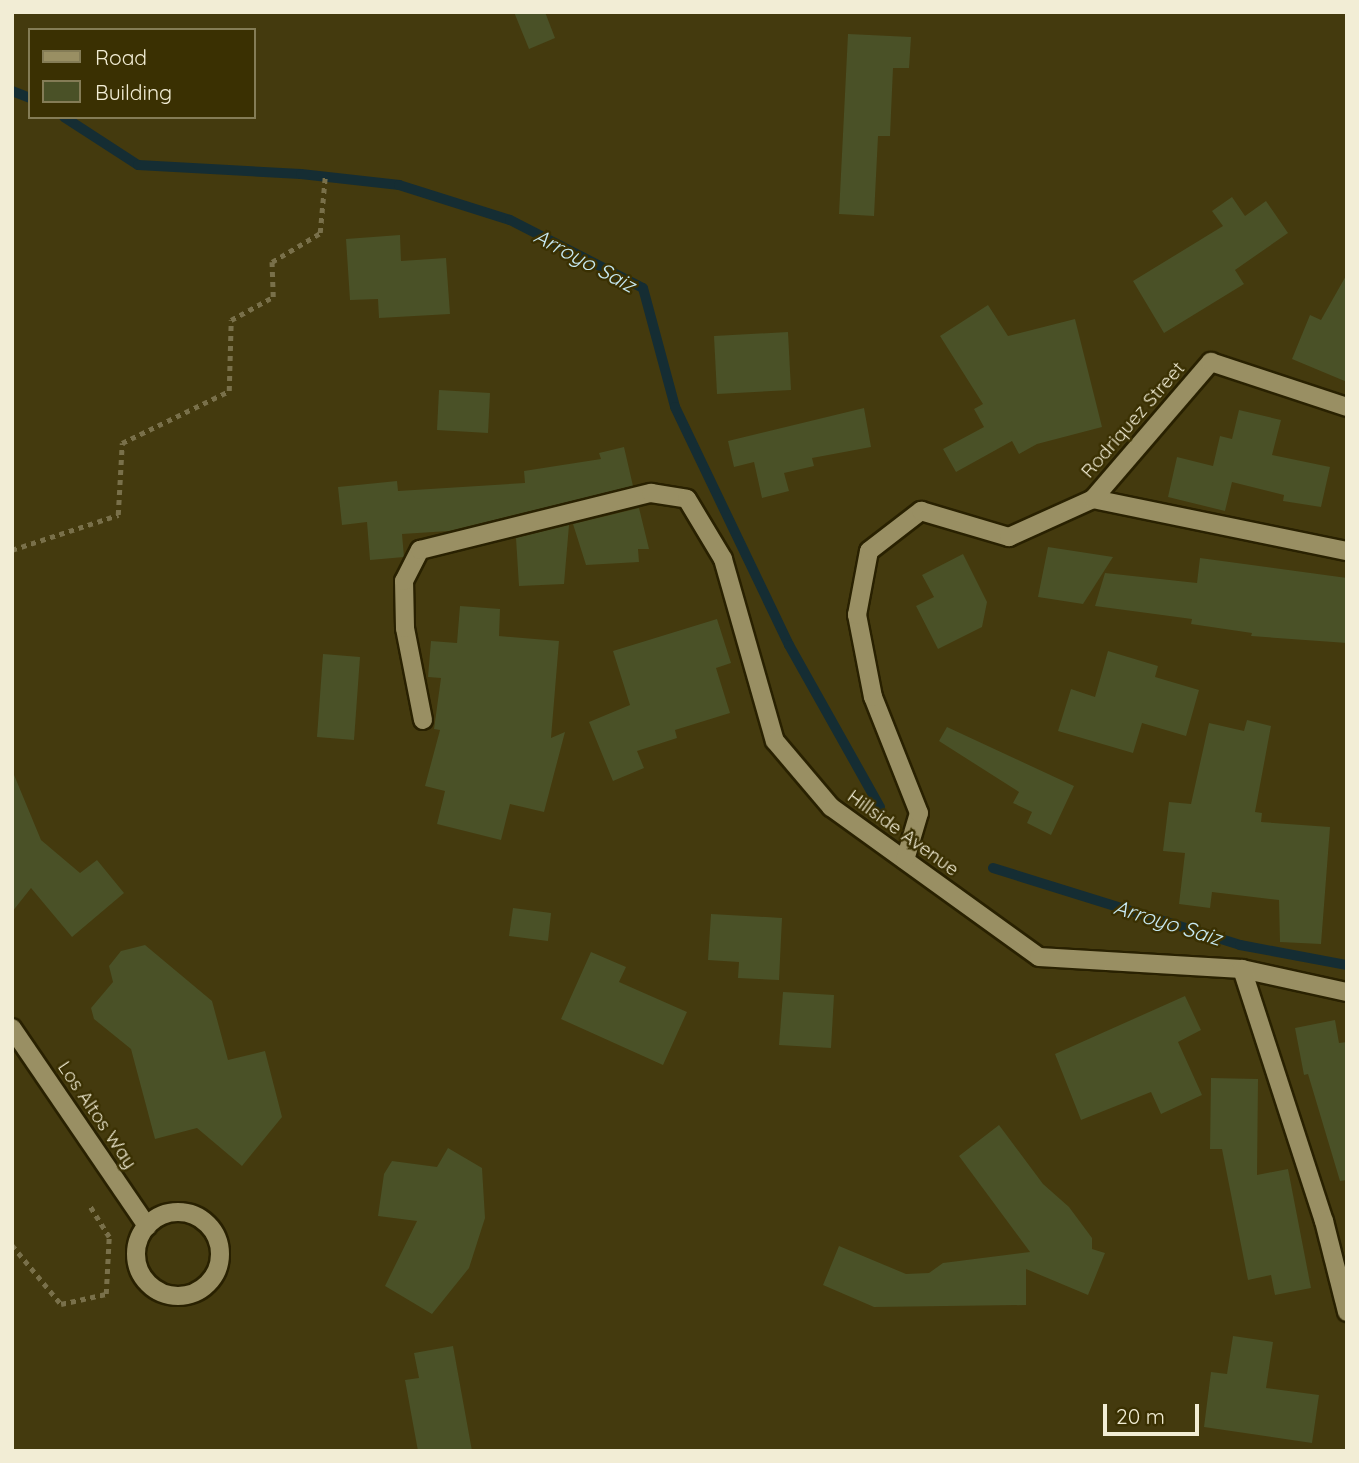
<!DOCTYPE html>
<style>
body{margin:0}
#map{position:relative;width:1359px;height:1463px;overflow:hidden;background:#443a0e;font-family:Quicksand,sans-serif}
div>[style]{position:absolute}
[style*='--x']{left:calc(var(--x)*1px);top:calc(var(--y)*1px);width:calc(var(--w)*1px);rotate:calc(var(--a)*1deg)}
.stream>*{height:10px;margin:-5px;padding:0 5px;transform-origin:5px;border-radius:5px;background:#152d33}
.building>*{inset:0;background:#4a5127}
.path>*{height:4.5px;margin-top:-2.25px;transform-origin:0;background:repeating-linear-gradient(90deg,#79704a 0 5px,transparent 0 10px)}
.roads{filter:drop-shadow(2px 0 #292101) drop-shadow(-2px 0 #292101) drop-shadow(0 2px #292101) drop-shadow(0 -2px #292101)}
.minor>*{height:18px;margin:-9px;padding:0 9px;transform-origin:9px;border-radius:9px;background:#998f63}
.minor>.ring{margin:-9px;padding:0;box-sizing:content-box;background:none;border:18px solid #998f63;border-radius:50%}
span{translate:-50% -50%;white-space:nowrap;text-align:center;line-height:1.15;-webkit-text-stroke:5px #3a3002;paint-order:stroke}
.street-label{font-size:19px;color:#f2edd5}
.water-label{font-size:21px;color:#c7e9f2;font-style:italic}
.frame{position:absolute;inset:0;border:14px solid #f2edd5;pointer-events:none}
.legend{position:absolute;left:28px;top:28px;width:228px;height:91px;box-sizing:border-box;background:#3a3002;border:2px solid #847c56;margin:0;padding:9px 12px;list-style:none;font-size:21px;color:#f2edd5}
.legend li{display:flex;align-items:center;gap:14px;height:35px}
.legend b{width:35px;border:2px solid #847c56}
.scale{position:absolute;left:1103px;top:1404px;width:96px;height:32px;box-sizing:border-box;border:4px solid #f2edd5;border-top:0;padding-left:9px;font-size:21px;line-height:24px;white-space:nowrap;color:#f2edd5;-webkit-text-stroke:5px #3a3002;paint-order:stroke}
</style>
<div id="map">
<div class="stream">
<div style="--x:12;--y:91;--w:19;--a:21"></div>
<div style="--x:64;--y:117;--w:88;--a:33"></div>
<div style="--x:138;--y:165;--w:163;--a:3.2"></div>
<div style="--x:301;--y:174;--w:99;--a:6.4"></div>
<div style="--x:399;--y:185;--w:116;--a:17.5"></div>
<div style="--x:510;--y:220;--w:149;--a:27.1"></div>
<div style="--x:643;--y:288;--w:123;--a:74.9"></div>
<div style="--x:675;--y:407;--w:264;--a:64.4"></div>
<div style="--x:789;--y:645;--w:186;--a:60.7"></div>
<div style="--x:993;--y:868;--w:259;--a:17.3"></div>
<div style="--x:1240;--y:945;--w:109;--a:10.6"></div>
</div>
<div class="building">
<div style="clip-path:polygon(514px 12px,545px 12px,555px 38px,529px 49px)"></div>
<div style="clip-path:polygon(848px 34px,911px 37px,909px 68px,893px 68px,890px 136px,878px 136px,874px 216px,839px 214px)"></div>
<div style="clip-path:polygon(1232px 197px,1245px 216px,1266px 201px,1288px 233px,1235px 270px,1244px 284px,1164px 333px,1133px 281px,1223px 226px,1212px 211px)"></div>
<div style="clip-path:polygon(400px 235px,401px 261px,446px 258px,450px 314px,379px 318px,378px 299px,350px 300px,346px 239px)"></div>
<div style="clip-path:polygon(1347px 274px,1347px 382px,1292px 359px,1310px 315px,1321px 320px)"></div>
<div style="clip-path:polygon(988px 305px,1008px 336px,1075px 319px,1102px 427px,1037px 444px,1019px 454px,1012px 441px,956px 472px,943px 449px,984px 427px,974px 409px,983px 404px,940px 336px)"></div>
<div style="clip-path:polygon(788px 332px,791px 390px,717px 394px,714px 336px)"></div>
<div style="clip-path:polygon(439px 390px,490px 393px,488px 433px,437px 430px)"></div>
<div style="clip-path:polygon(864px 408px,871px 447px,812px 458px,814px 466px,784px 473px,789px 491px,762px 498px,754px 462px,734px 467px,728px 441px)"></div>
<div style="clip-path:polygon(1239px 410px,1281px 420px,1272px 455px,1330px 467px,1321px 507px,1283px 501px,1284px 495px,1232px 482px,1225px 511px,1168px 497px,1177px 457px,1213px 466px,1220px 436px,1232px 439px)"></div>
<div style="clip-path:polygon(624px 447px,633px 486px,449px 531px,402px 534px,404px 557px,370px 560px,367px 522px,342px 525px,338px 487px,397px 481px,398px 491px,525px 483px,524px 471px,601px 459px,599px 453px)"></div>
<div style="clip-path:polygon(639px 508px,649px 549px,638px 549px,639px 562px,586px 565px,573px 524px)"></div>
<div style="clip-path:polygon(569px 525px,564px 584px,519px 586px,516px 538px)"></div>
<div style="clip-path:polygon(1048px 547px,1113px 557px,1083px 604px,1038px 597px)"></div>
<div style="clip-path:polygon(963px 554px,987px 602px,982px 627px,938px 649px,916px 606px,934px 597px,922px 575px)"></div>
<div style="clip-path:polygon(1200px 558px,1347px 578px,1347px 643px,1251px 636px,1252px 633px,1191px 624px,1192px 619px,1095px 606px,1105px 573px,1197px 583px)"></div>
<div style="clip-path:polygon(460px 606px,500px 609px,499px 636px,559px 641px,551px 738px,565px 732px,544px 812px,510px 804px,501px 840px,437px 824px,445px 791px,425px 786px,440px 730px,434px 729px,441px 678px,428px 677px,431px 641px,457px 643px)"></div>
<div style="clip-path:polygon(717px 619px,731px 663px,716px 668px,730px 713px,675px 730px,677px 738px,637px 751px,644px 768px,613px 781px,589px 722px,630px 705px,613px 651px)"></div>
<div style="clip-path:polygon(1108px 651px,1158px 666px,1155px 677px,1199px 690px,1186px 736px,1142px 723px,1133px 753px,1058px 731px,1071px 689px,1095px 697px)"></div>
<div style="clip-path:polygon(323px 654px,360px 657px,354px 740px,317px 737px)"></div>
<div style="clip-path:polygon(1247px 720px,1271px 726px,1255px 812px,1262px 813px,1261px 822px,1330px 827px,1321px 944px,1280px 942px,1279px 900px,1212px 892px,1210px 908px,1179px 904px,1185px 853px,1163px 851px,1169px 802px,1191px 804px,1209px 723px,1244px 731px)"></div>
<div style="clip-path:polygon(947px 727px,1074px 786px,1051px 835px,1027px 823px,1032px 812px,1013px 803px,1019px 792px,939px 741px)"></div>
<div style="clip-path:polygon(12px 770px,41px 840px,80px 873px,97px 860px,124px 893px,72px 937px,31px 888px,12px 912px)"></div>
<div style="clip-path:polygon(513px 908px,551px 913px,548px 941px,509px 936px)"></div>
<div style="clip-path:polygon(711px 914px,782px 918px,779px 980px,738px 978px,739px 962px,708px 960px)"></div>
<div style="clip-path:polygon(145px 945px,212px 1001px,228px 1060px,265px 1051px,282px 1117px,242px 1166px,197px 1128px,155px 1139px,131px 1049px,94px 1019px,91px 1008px,113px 982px,109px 966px,121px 951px)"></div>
<div style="clip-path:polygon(591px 952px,626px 967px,619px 982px,687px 1012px,663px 1065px,561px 1019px)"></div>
<div style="clip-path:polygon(783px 992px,834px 995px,831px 1048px,779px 1045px)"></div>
<div style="clip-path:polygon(1185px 996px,1201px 1030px,1178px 1042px,1202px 1095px,1161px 1114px,1151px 1092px,1081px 1120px,1055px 1054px)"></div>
<div style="clip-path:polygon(1335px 1020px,1339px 1043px,1347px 1042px,1347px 1180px,1340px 1181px,1308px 1074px,1304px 1075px,1295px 1028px)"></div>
<div style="clip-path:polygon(1211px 1078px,1258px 1079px,1257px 1175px,1288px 1169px,1311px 1288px,1275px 1295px,1271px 1275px,1248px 1280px,1222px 1149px,1210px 1149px)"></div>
<div style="clip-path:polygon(999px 1125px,1043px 1184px,1069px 1207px,1092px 1238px,1092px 1249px,1105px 1253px,1088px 1295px,1026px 1269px,1026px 1305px,874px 1307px,823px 1285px,839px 1246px,906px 1274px,929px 1273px,943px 1263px,1030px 1252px,959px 1156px)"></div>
<div style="clip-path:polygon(448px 1148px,482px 1168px,485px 1218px,469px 1268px,432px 1314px,385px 1286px,417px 1221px,378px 1216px,384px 1174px,392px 1161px,437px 1167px)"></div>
<div style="clip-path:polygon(1233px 1336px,1273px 1342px,1266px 1388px,1319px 1395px,1312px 1443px,1204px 1427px,1211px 1372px,1227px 1374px)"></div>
<div style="clip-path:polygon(453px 1346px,472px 1451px,418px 1451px,405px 1380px,419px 1378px,414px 1353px)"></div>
</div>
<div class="path">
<div style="--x:12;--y:550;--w:112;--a:-18.3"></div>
<div style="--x:118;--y:515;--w:72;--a:-86.8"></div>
<div style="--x:122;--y:443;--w:119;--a:-25.9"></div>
<div style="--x:229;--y:391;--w:71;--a:-88.4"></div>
<div style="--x:231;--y:320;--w:48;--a:-28.7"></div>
<div style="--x:273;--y:297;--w:35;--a:-92"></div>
<div style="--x:272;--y:262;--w:56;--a:-31.1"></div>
<div style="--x:320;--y:233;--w:56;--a:-84.9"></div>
<div style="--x:12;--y:1245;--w:77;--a:50.3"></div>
<div style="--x:61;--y:1304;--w:46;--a:-12.5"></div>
<div style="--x:106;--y:1294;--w:57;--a:-87"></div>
<div style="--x:109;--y:1237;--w:36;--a:-122"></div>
</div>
<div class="roads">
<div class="minor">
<div style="--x:1093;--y:499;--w:259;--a:11.6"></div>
<div style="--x:423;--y:720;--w:94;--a:-101.1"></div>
<div style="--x:405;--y:628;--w:47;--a:-91.2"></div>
<div style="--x:404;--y:581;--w:35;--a:-63"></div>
<div style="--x:420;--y:550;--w:238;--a:-13.9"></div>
<div style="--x:651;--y:493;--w:36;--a:9"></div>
<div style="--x:687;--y:499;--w:70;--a:59"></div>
<div style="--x:723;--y:559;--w:189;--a:74.1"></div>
<div style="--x:775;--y:741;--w:87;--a:49.7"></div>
<div style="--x:831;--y:807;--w:256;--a:35.8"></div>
<div style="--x:1039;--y:957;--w:203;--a:3.4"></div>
<div style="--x:1242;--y:969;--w:107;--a:12.4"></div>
<div style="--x:905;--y:860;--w:49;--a:-73.4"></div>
<div style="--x:919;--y:813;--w:125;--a:-111.6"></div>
<div style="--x:873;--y:697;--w:84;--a:-101"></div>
<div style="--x:857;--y:615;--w:65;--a:-79.4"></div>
<div style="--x:869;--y:551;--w:66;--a:-37.6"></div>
<div style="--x:921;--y:511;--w:92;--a:16.5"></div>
<div style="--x:1009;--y:537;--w:92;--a:-24.3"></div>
<div style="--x:1093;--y:499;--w:181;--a:-49.3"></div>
<div style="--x:1211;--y:362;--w:143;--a:18.3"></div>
<div style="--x:1242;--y:969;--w:265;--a:72"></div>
<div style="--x:1324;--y:1221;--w:94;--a:75.8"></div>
<div style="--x:12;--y:1028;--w:240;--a:55.7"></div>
<div class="ring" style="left:136px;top:1212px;width:66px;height:66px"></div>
</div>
</div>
<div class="street-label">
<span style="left:1133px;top:420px;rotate:-49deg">Rodriquez Street</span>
<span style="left:903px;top:833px;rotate:36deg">Hillside Avenue</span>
<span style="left:97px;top:1115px;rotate:56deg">Los Altos Way</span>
</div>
<div class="water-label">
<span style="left:585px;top:260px;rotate:28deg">Arroyo Saiz</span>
<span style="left:1168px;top:922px;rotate:17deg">Arroyo Saiz</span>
</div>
<div class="frame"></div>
<ul class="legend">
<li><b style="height:9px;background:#998f63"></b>Road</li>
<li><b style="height:19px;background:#4a5127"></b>Building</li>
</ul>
<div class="scale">20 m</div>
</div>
